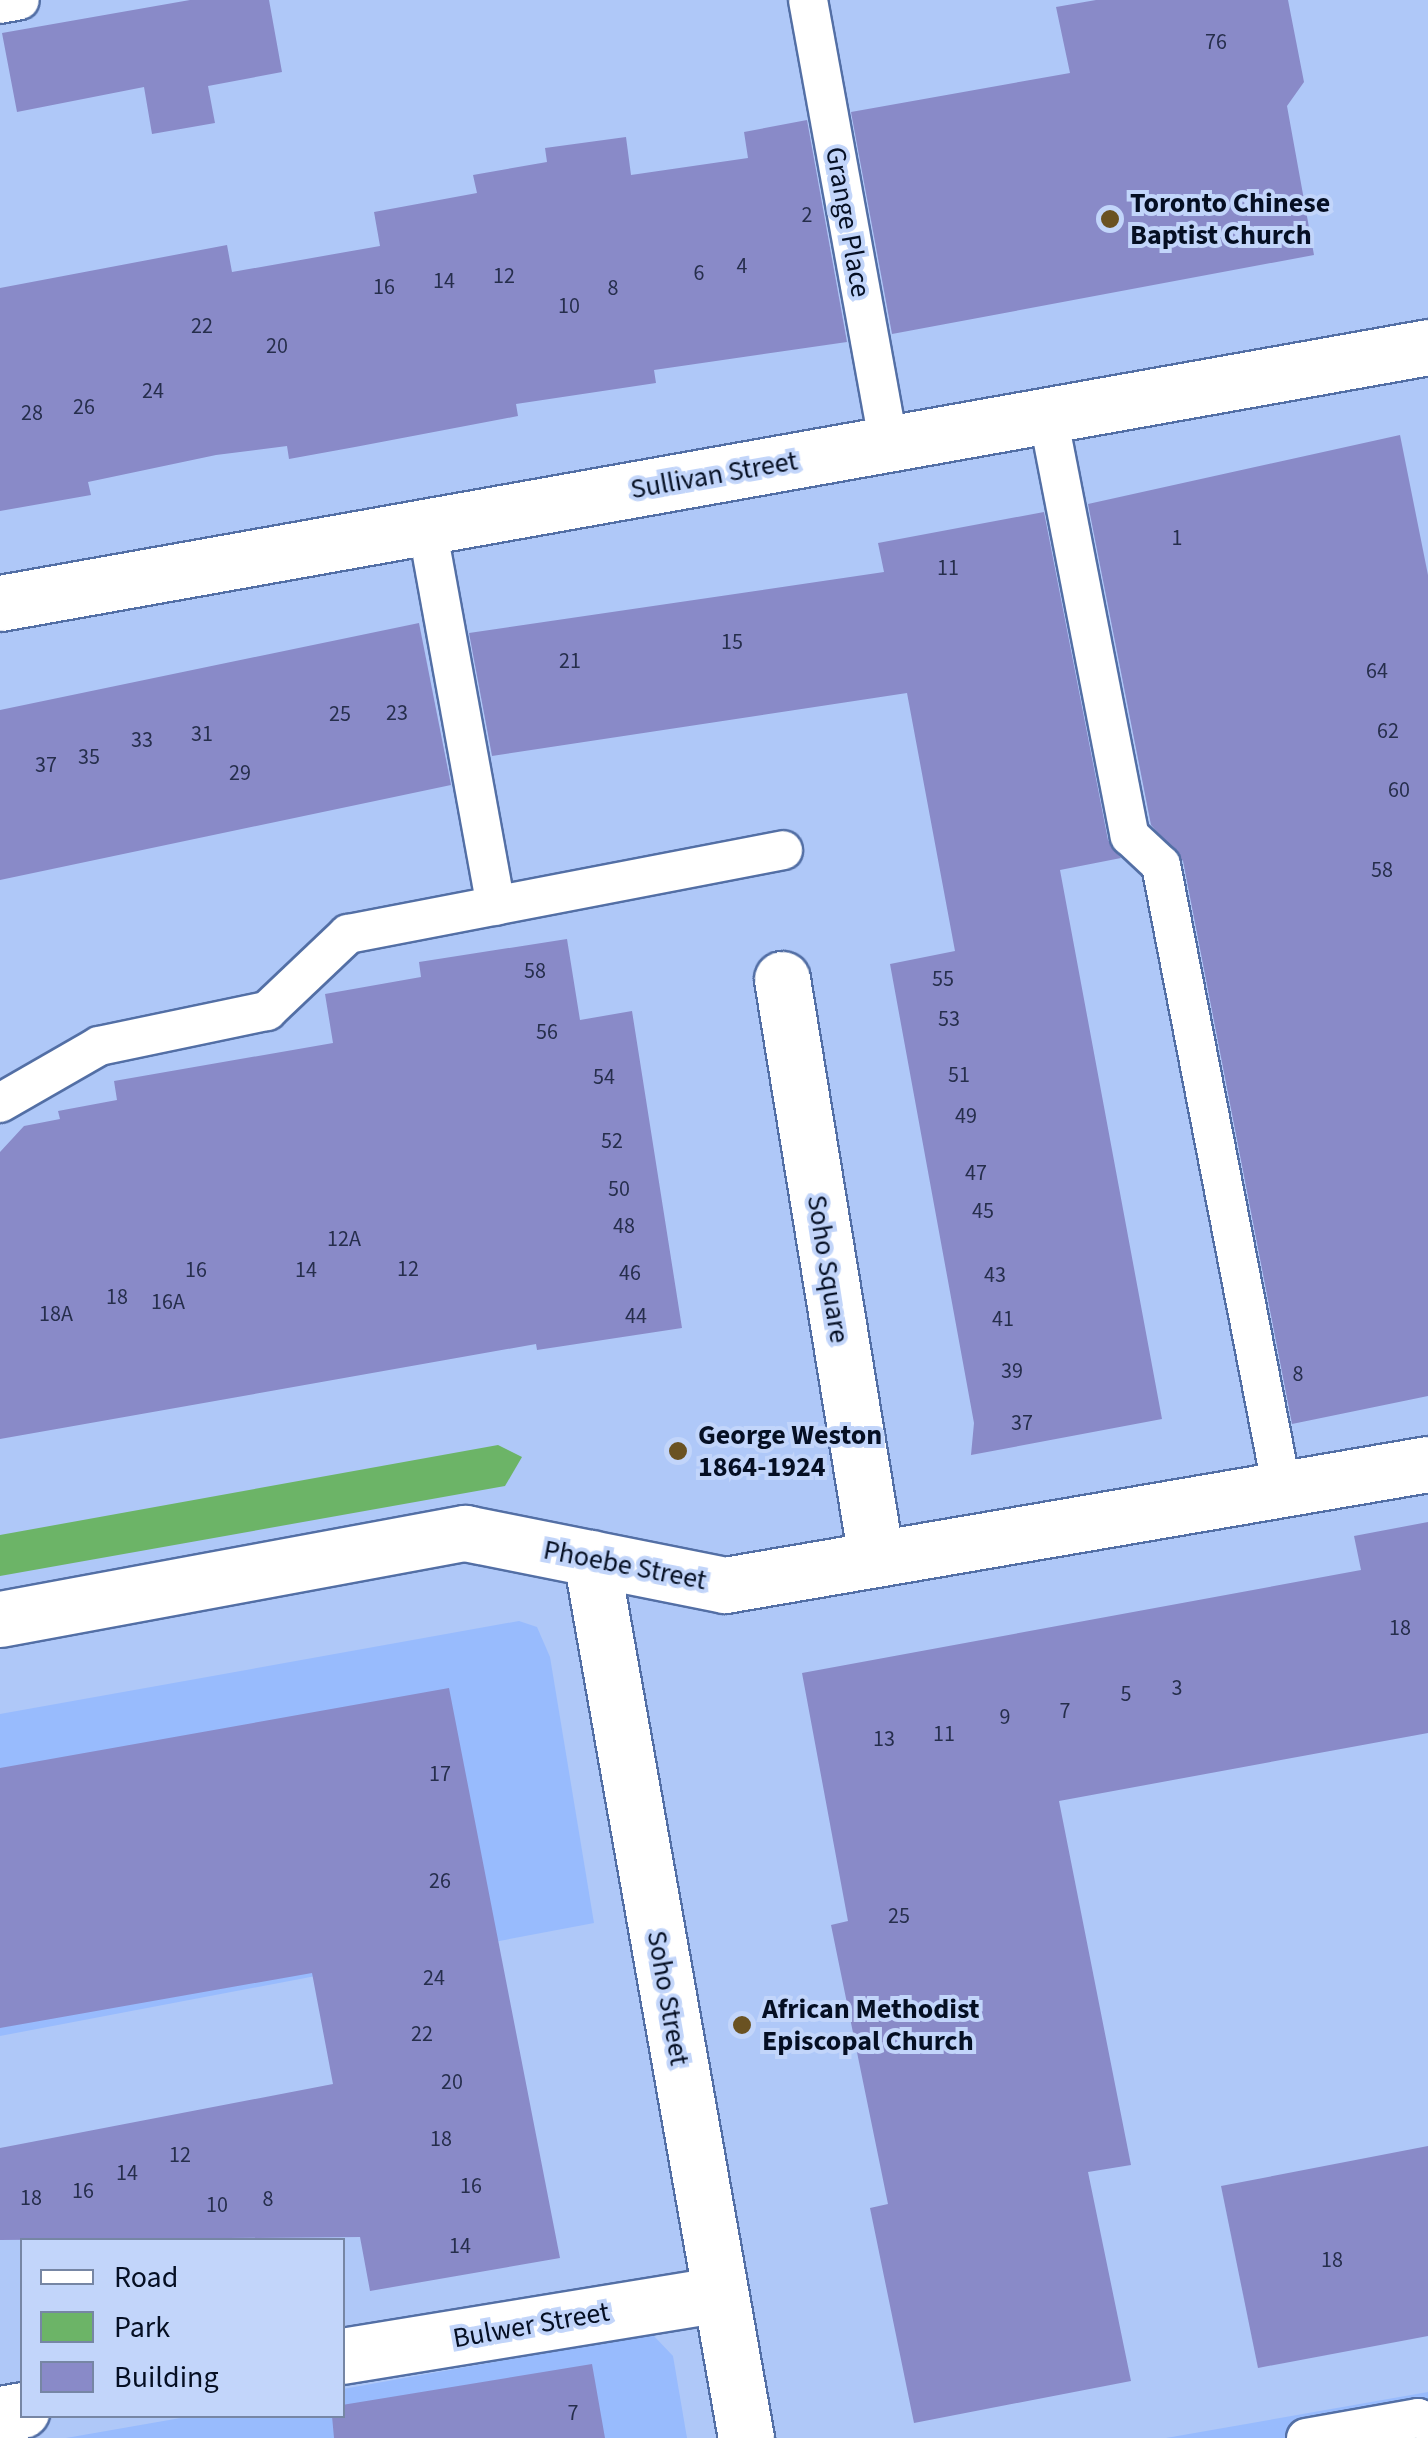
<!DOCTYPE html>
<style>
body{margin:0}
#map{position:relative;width:1428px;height:2438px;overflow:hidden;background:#afc8f8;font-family:"Source Sans 3",sans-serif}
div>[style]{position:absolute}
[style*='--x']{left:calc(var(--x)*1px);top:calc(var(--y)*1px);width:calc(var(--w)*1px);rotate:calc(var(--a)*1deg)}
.built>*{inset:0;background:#98bbfd}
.green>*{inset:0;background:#6cb467}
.building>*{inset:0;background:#898ac8}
.roads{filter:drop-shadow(2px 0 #536fa5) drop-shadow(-2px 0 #536fa5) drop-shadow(0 2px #536fa5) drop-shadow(0 -2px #536fa5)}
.lane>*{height:38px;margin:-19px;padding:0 19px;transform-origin:19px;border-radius:19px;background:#fff}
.street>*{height:55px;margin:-27.5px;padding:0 27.5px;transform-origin:27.5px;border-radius:27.5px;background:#fff}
.dots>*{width:28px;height:28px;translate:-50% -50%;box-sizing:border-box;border:5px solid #c2d5fa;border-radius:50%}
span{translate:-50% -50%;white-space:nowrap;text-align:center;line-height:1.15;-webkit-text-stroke:8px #c2d5fa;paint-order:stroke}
.number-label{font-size:22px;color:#262e4c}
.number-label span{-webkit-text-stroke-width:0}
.poi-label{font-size:28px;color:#050f23;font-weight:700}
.left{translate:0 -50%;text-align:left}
.street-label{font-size:28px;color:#050f23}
.legend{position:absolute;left:20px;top:2238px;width:325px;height:180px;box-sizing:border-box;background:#c2d5fa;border:2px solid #7686a4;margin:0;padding:12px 18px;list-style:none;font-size:30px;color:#050f23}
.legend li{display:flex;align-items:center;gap:20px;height:50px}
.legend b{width:50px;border:2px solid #7686a4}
</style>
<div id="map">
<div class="built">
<div style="clip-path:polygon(519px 1621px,537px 1627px,550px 1657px,594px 1923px,0 2036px,0 1714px)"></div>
<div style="clip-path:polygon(652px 2334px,673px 2356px,687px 2438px,66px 2438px,192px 2416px,342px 2416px,343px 2389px)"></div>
<div style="clip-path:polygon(1428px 2392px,1428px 2438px,1166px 2438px)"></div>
</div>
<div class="green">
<div style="clip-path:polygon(498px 1445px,522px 1457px,505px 1486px,0 1576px,0 1535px)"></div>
</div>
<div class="building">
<div style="clip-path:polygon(190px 0,269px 0,282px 72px,208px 86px,215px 123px,152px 134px,144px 87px,17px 112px,2px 33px)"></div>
<div style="clip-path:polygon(1096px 0,1288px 0,1304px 82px,1287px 106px,1314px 255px,892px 334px,851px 112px,1070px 73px,1056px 7px)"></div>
<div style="clip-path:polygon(807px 120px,847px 342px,654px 370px,656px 383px,516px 404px,518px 416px,355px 447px,289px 459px,287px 446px,216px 455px,88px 482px,91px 495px,0 511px,0 288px,227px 245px,232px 272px,380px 246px,374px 212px,477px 193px,473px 175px,547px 162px,545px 148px,626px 137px,631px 175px,748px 158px,744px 132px)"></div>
<div style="clip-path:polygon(1400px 435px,1428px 575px,1428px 1396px,1292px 1424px,1183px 861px,1151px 825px,1088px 504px)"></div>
<div style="clip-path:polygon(1044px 512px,1108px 840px,1121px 858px,1060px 870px,1162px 1419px,971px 1455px,974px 1423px,890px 964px,955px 951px,907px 693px,492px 756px,469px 633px,884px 572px,878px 543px)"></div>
<div style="clip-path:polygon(419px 623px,451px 785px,0 880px,0 710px)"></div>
<div style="clip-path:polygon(567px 939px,580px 1020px,632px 1011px,682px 1328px,537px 1350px,536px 1344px,0 1439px,0 1152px,24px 1126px,60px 1119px,58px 1111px,117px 1100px,114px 1081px,333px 1043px,325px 994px,421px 977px,419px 962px)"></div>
<div style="clip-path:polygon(1428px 1522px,1428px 1733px,1059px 1801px,1131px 2165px,1088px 2172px,1131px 2381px,914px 2423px,870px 2208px,888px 2204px,831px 1925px,848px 1921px,802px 1673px,1361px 1570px,1354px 1536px)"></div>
<div style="clip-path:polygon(449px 1688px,560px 2258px,370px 2291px,360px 2237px,0 2240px,0 2148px,333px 2084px,312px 1973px,0 2028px,0 1768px)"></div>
<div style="clip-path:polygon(1428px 2146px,1428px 2336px,1258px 2368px,1221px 2186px)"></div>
<div style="clip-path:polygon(592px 2364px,605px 2438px,334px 2438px,332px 2416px,342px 2416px,342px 2405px)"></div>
</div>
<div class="roads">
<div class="lane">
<div style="--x:808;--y:0;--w:451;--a:79.7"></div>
<div style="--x:0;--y:4;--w:20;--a:-11"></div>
<div style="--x:1048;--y:416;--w:428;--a:79"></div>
<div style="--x:1130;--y:836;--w:42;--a:43.1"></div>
<div style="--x:1161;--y:865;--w:636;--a:79.03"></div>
<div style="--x:427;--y:527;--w:385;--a:79.7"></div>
<div style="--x:0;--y:1103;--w:114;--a:-29.9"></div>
<div style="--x:99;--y:1046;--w:172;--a:-11.8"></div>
<div style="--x:267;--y:1011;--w:112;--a:-43.5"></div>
<div style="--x:348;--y:934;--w:443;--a:-10.9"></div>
<div style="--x:1306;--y:2438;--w:114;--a:-10.1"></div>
<div style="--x:1418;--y:2418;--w:11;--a:22"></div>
</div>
<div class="street">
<div style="--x:0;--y:603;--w:1451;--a:-10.16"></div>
<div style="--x:782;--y:979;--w:587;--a:80.78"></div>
<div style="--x:591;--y:1558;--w:894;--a:80.01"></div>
<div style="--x:0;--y:1619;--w:473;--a:-10.5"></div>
<div style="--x:465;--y:1533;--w:265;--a:11.3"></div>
<div style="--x:725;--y:1585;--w:713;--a:-9.77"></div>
<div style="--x:342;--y:2356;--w:382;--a:-9.3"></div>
<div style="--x:0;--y:2414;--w:22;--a:-10"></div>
</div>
</div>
<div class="dots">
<div style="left:1110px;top:219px;background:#6a5222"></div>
<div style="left:678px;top:1451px;background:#6a5222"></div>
<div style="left:742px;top:2025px;background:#6a5222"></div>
</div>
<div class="number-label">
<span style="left:1216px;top:43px">76</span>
<span style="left:807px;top:216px">2</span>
<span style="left:742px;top:267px">4</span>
<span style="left:699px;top:274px">6</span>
<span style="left:504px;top:277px">12</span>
<span style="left:444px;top:282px">14</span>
<span style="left:384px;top:288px">16</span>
<span style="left:613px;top:289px">8</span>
<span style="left:569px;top:307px">10</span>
<span style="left:202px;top:327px">22</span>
<span style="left:277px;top:347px">20</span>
<span style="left:153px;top:392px">24</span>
<span style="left:84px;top:408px">26</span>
<span style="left:32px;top:414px">28</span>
<span style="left:1177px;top:539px">1</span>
<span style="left:948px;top:569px">11</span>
<span style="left:732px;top:643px">15</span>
<span style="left:570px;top:662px">21</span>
<span style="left:1377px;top:672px">64</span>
<span style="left:397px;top:714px">23</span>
<span style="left:340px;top:715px">25</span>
<span style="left:1388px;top:732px">62</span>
<span style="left:202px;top:735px">31</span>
<span style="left:142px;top:741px">33</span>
<span style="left:89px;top:758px">35</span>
<span style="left:46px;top:766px">37</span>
<span style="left:240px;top:774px">29</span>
<span style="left:1399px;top:791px">60</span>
<span style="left:1382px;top:871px">58</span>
<span style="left:535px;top:972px">58</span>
<span style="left:943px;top:980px">55</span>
<span style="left:949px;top:1020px">53</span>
<span style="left:547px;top:1033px">56</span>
<span style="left:959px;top:1076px">51</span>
<span style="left:604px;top:1078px">54</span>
<span style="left:966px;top:1117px">49</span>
<span style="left:612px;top:1142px">52</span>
<span style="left:976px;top:1174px">47</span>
<span style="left:619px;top:1190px">50</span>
<span style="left:983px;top:1212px">45</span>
<span style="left:624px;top:1227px">48</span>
<span style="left:344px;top:1240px">12A</span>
<span style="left:408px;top:1270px">12</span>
<span style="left:196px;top:1271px">16</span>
<span style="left:306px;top:1271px">14</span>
<span style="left:630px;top:1274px">46</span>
<span style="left:995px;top:1276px">43</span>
<span style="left:117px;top:1298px">18</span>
<span style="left:168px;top:1303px">16A</span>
<span style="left:56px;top:1315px">18A</span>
<span style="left:636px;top:1317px">44</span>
<span style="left:1003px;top:1320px">41</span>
<span style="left:1012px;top:1372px">39</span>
<span style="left:1298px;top:1375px">8</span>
<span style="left:1022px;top:1424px">37</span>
<span style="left:1400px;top:1629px">18</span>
<span style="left:1177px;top:1689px">3</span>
<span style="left:1126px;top:1695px">5</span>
<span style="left:1065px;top:1712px">7</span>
<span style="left:1005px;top:1718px">9</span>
<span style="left:944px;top:1735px">11</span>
<span style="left:884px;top:1740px">13</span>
<span style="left:440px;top:1775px">17</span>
<span style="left:440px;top:1882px">26</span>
<span style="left:899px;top:1917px">25</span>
<span style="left:434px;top:1979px">24</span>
<span style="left:422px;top:2035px">22</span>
<span style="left:452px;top:2083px">20</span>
<span style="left:441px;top:2140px">18</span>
<span style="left:180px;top:2156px">12</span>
<span style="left:127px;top:2174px">14</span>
<span style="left:471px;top:2187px">16</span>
<span style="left:83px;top:2192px">16</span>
<span style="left:31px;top:2199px">18</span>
<span style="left:268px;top:2200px">8</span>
<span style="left:217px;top:2206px">10</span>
<span style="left:460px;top:2247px">14</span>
<span style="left:1332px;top:2261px">18</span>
<span style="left:573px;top:2414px">7</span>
</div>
<div class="poi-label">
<span class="left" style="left:1130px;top:219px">Toronto Chinese<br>Baptist Church</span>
<span class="left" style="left:698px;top:1451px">George Weston<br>1864-1924</span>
<span class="left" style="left:762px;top:2025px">African Methodist<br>Episcopal Church</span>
</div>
<div class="street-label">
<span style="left:848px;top:222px;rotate:80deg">Grange Place</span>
<span style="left:714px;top:475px;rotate:-10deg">Sullivan Street</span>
<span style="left:828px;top:1269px;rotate:81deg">Soho Square</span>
<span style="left:625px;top:1565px;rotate:11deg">Phoebe Street</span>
<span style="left:668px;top:1998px;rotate:80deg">Soho Street</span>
<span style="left:531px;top:2325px;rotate:-10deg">Bulwer Street</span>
</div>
<ul class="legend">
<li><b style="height:12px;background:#fff"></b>Road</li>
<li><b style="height:28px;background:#6cb467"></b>Park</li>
<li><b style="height:28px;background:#898ac8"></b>Building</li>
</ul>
</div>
